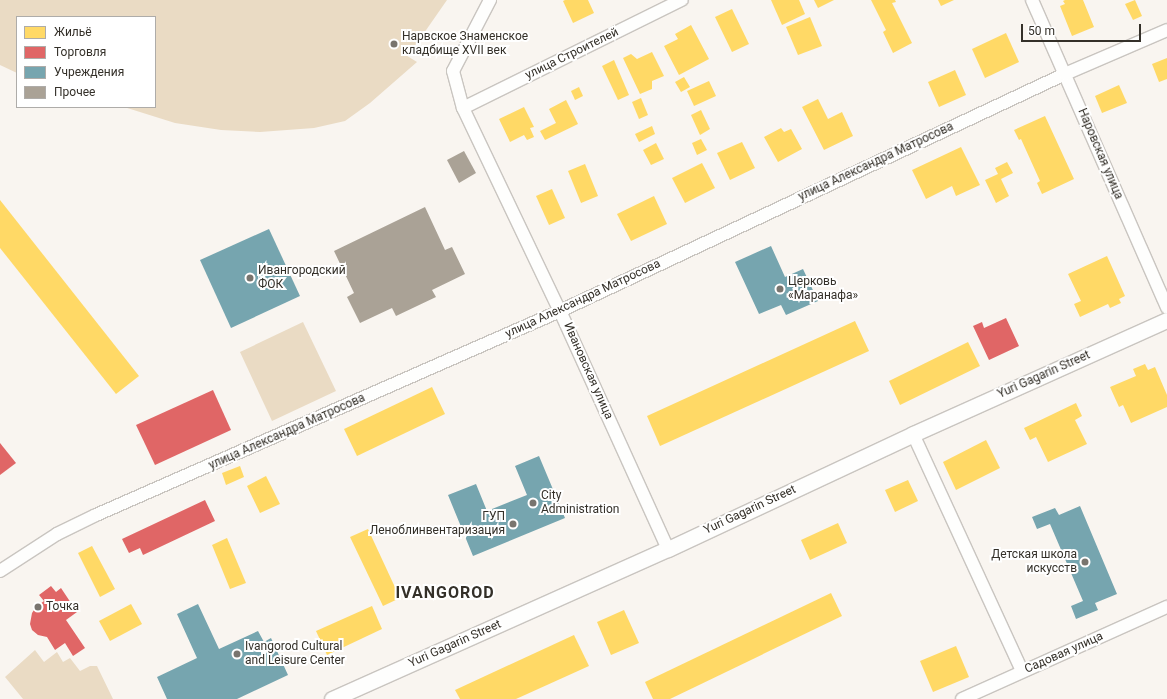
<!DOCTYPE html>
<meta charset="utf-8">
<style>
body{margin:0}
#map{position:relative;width:1167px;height:699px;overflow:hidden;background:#f9f5f0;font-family:Roboto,sans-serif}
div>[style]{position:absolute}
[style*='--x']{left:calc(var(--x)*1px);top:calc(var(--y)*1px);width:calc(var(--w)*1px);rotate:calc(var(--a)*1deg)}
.green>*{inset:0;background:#eadbc4}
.homes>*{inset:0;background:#ffd966}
.shops>*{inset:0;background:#e06666}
.public>*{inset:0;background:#76a5af}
.building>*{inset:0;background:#aaa296}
.roads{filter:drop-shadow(1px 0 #c9c5c0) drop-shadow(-1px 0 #c9c5c0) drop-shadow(0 1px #c9c5c0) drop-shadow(0 -1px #c9c5c0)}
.minor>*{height:12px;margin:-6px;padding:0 6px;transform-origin:6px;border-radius:6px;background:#fefefd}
.tertiary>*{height:15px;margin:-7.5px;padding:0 7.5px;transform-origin:7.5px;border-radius:7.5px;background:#fefefd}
.dots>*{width:11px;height:11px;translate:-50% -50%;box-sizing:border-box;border:2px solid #fff;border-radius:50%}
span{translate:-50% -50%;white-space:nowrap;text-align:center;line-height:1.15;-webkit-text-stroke:4px #fff;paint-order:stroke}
.poi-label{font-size:12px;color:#343029}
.left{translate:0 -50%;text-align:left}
.right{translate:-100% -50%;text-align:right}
.street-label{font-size:12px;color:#343029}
.district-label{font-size:16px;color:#343029;font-weight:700;letter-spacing:1px}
.legend{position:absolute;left:16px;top:16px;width:140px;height:92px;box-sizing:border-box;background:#fff;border:1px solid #aeaca9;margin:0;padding:5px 7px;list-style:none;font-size:12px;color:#343029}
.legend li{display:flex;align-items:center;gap:8px;height:20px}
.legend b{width:20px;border:1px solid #aeaca9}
.scale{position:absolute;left:1021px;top:24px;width:120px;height:18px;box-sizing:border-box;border:2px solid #343029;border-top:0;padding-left:5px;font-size:12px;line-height:14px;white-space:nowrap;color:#343029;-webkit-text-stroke:3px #fff;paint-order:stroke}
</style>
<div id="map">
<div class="green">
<div style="clip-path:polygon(0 0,447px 0,415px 46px,404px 54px,417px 62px,370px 103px,345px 121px,314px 128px,260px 132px,221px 130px,175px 123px,124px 107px,155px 107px,155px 17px,17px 17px,17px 73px,0 65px)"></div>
<div style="clip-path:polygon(303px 322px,336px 391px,272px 421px,240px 352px)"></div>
<div style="clip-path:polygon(35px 650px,44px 662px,57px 652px,63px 662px,70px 658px,80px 671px,90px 666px,97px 666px,113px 699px,23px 699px,5px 677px)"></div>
</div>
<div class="homes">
<div style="clip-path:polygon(565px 0,588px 0,594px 13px,573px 23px,563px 1px)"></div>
<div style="clip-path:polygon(771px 0,799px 0,805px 14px,782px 25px)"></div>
<div style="clip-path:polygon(814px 0,834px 0,818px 8px)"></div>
<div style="clip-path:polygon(871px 0,895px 0,896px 2px,892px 3px,912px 43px,893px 53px,883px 32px,886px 30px)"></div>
<div style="clip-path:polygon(938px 0,954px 0,941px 6px)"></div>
<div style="clip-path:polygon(1065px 0,1083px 0,1094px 27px,1072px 36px,1060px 6px,1065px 4px,1063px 1px)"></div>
<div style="clip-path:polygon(1135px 0,1142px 16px,1133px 20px,1125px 4px)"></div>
<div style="clip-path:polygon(732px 9px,749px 44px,732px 52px,715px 17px)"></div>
<div style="clip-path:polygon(810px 17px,822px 46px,798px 55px,786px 27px)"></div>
<div style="clip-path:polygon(691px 25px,709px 59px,679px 75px,664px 46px,678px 39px,675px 34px)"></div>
<div style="clip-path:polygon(1006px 33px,1019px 62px,985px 78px,972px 49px)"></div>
<div style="clip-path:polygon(652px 52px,664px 76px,652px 81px,652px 89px,640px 94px,623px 58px,631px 54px,637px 59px)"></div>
<div style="clip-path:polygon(1167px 58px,1167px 79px,1159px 82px,1152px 64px)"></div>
<div style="clip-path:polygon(614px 60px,629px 95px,618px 100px,602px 66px)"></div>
<div style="clip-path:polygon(955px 70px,966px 95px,939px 107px,928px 82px)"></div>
<div style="clip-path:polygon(684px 77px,690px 87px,681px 92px,675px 82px)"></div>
<div style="clip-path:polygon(709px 81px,716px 96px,694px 106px,687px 91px)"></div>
<div style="clip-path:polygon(1119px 85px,1127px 103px,1102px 113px,1095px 96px)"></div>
<div style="clip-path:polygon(579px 87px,583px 96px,575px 100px,571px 91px)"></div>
<div style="clip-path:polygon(641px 98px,648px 115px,639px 119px,632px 102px)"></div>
<div style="clip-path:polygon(818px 99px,828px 119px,842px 112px,853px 136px,824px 150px,802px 107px)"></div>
<div style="clip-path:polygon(566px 100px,578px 124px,545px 140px,540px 131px,556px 123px,549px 109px)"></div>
<div style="clip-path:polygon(524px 107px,534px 127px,530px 128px,534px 137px,527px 140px,524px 135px,510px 142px,499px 119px)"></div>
<div style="clip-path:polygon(701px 110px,710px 129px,700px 135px,691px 115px)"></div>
<div style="clip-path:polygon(1045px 116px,1074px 179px,1042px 194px,1037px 183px,1040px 181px,1021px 139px,1019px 140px,1014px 130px)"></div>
<div style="clip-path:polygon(652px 126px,655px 134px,639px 142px,635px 134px)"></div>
<div style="clip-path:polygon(781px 128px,784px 132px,791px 129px,802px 149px,778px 162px,764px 137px)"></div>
<div style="clip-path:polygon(701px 139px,707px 150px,697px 155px,692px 143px)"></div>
<div style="clip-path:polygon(742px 142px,755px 168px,730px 180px,717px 153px)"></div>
<div style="clip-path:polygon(656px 143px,664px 159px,651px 165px,643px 150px)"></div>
<div style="clip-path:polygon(961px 147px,980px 185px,956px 196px,952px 186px,926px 199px,912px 170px)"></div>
<div style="clip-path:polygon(1007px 162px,1013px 173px,1001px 179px,1009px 196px,996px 203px,985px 180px,998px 174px,995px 168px)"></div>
<div style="clip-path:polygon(702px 163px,715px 188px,685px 203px,672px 178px)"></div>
<div style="clip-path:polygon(585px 164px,598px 196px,581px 203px,568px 171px)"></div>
<div style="clip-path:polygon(552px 189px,565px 218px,549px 225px,536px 196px)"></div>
<div style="clip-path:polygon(654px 196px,667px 224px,631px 241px,617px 214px)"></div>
<div style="clip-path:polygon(0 200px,139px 376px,116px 394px,0 248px)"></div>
<div style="clip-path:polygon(1107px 256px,1125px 296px,1119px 299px,1121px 303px,1110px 308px,1108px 304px,1080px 317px,1074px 304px,1081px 301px,1068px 274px)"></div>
<div style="clip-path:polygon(855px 321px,869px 351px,660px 446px,647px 416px)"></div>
<div style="clip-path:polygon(968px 342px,980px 366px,900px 405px,889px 381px)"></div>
<div style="clip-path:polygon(1145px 364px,1148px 370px,1155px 367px,1167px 395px,1167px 407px,1131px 423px,1123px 405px,1119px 407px,1110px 387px,1136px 376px,1133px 369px)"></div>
<div style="clip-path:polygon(432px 387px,445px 414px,357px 456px,344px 429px)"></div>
<div style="clip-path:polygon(1076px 403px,1082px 416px,1075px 420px,1087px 444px,1048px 462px,1036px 437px,1030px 440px,1024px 428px)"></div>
<div style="clip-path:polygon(986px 440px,1000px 468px,956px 490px,943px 462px)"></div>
<div style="clip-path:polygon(240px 466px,244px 477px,226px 485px,222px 473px)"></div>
<div style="clip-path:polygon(266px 476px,280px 504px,260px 513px,247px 486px)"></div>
<div style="clip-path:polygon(908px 480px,918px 501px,895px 512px,885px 490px)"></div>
<div style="clip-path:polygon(838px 523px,847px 543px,810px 560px,801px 540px)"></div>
<div style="clip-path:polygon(368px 529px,400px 598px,383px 606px,350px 537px)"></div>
<div style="clip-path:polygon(227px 538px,246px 583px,230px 589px,212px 545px)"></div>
<div style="clip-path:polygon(92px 546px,115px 589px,100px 597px,78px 553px)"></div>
<div style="clip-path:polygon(831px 593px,842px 616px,670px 699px,653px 699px,645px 682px)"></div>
<div style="clip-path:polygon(131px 604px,142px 624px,110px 641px,99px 621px)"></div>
<div style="clip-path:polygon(372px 606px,382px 629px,327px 655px,316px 631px)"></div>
<div style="clip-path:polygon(624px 610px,639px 643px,611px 655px,597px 622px)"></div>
<div style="clip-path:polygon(574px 635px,589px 666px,516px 699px,460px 699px,455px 690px)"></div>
<div style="clip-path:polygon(956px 646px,969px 677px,933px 692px,920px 661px)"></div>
</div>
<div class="shops">
<div style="clip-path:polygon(1006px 318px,1019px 346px,989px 360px,973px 326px,982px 322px,984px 328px)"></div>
<div style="clip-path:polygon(213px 390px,231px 430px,155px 465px,136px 425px)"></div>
<div style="clip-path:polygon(0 443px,16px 463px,0 475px)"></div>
<div style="clip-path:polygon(205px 500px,215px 521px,143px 555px,140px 548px,129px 553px,122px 539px)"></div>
<div style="clip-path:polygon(51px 586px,56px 592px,61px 588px,77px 612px,66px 620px,85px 648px,73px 656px,65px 643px,55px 650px,47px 637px,38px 635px,32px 630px,30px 624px,32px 613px,36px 607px,44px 601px,39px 595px)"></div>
</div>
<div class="public">
<div style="clip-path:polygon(269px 229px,300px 296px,231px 328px,200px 260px)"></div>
<div style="clip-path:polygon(771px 246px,785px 277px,803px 269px,818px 301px,786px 315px,781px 305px,759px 314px,735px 262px)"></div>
<div style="clip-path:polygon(539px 456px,565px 518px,473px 556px,448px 495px,476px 484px,487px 511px,527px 495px,515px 466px)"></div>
<div style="clip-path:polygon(1080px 506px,1117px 594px,1095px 603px,1098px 610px,1076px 619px,1071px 606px,1083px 601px,1050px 524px,1037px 529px,1032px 517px,1055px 508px,1059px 515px)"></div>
<div style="clip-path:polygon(198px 604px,219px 649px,258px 631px,264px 642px,271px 638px,288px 675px,237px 699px,167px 699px,157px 677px,197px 658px,177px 614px)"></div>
</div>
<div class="building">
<div style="clip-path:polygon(464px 151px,476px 173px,459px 183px,447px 160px)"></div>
<div style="clip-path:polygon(425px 207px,445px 250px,452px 247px,465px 274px,432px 290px,436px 297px,396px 316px,392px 308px,360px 323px,347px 297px,354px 293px,334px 251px)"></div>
</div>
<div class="roads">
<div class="minor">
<div style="--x:490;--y:0;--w:80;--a:117.5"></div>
<div style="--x:453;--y:71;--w:38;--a:75"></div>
<div style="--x:463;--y:108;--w:225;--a:64.5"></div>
<div style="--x:560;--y:311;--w:261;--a:65.6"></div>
<div style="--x:1032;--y:0;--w:336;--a:66.3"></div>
<div style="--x:463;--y:108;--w:244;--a:-26.3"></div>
<div style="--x:913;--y:434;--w:261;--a:65.3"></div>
<div style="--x:0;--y:571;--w:68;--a:-33"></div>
<div style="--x:57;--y:534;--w:43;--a:-26"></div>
<div style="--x:96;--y:515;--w:507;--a:-23.73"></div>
<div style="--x:560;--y:311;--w:558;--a:-25.14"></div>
<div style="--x:1065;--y:74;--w:111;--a:-23.3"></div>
<div style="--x:962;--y:699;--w:225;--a:-24.2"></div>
</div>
<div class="tertiary">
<div style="--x:332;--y:699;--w:368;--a:-24.1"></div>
<div style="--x:668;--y:549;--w:271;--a:-25.1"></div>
<div style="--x:913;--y:434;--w:278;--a:-24.2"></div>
</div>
</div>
<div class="dots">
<div style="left:394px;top:44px;background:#79756f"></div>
<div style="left:250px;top:278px;background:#79756f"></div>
<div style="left:780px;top:289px;background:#79756f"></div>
<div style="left:533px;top:503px;background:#79756f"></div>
<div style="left:513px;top:524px;background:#79756f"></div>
<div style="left:1085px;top:562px;background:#79756f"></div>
<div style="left:38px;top:607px;background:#79756f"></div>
<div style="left:237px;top:654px;background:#79756f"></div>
</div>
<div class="poi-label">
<span class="left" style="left:402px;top:44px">Нарвское Знаменское<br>кладбище XVII век</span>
<span class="left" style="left:258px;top:278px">Ивангородский<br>ФОК</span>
<span class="left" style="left:788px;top:289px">Церковь<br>«Маранафа»</span>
<span class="left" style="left:541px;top:503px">City<br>Administration</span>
<span class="right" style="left:505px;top:524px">ГУП<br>Леноблинвентаризация</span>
<span class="right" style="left:1077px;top:562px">Детская школа<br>искусств</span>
<span class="left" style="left:46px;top:607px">Точка</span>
<span class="left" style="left:245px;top:654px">Ivangorod Cultural<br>and Leisure Center</span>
</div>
<div class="street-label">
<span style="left:572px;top:54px;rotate:-26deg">улица Строителей</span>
<span style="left:1100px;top:154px;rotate:67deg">Наровская улица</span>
<span style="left:876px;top:162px;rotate:-25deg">улица Александра Матросова</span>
<span style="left:583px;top:299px;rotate:-25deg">улица Александра Матросова</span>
<span style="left:588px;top:371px;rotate:66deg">Ивановская улица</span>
<span style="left:1044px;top:375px;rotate:-24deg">Yuri Gagarin Street</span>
<span style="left:287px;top:432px;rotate:-24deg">улица Александра Матросова</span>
<span style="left:750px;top:510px;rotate:-25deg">Yuri Gagarin Street</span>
<span style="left:455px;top:644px;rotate:-24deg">Yuri Gagarin Street</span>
<span style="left:1064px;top:653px;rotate:-24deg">Садовая улица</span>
</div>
<div class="district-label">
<span style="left:445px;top:593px">IVANGOROD</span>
</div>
<ul class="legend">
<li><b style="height:11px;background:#ffd966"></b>Жильё</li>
<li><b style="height:11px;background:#e06666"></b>Торговля</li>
<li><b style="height:11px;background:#76a5af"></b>Учреждения</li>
<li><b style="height:11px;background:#aaa296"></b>Прочее</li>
</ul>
<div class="scale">50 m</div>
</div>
